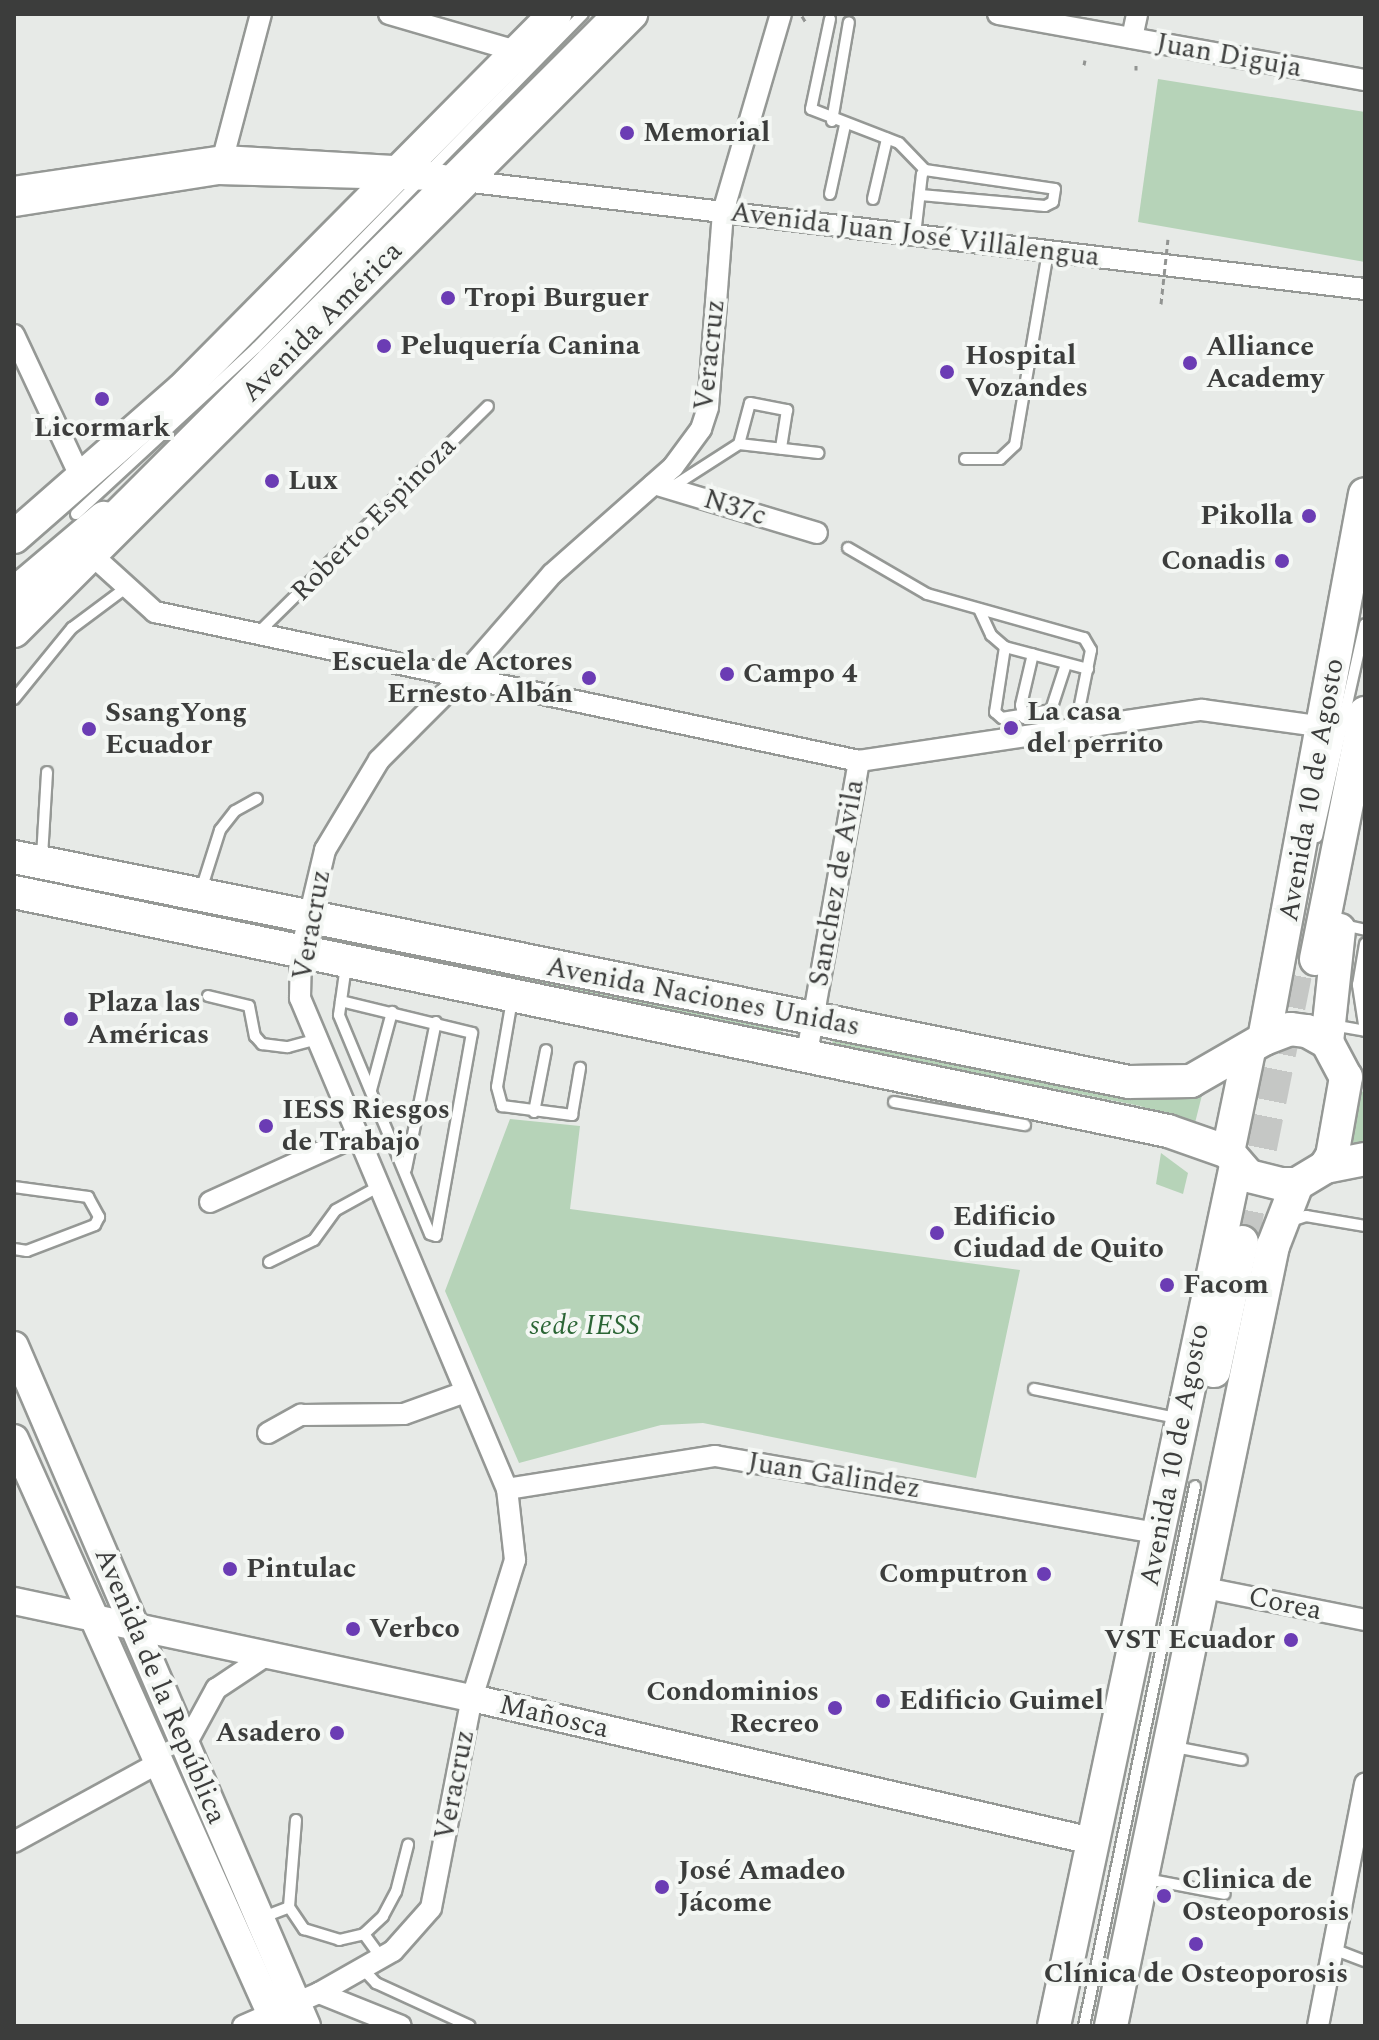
<!DOCTYPE html>
<meta charset="utf-8">
<style>
body{margin:0}
#map{position:relative;width:1379px;height:2040px;overflow:hidden;background:#e7eae7;font-family:Spectral,serif}
div>[style]{position:absolute}
[style*='--x']{left:calc(var(--x)*1px);top:calc(var(--y)*1px);width:calc(var(--w)*1px);rotate:calc(var(--a)*1deg)}
.green>*{inset:0;background:#b6d3b8}
.primary-tunnel>*{height:32px;margin-top:-16px;transform-origin:0;background:repeating-linear-gradient(90deg,#c5c7c5 0 32px,transparent 0 48px)}
.path>*{height:3px;margin-top:-1.5px;transform-origin:0;background:repeating-linear-gradient(90deg,#929492 0 6px,transparent 0 10px)}
.roads{filter:drop-shadow(2px 0 #959895) drop-shadow(-2px 0 #959895) drop-shadow(0 2px #959895) drop-shadow(0 -2px #959895)}
.service>*{height:10px;margin:-5px;padding:0 5px;transform-origin:5px;border-radius:5px;background:#fff}
.minor>*{height:20px;margin:-10px;padding:0 10px;transform-origin:10px;border-radius:10px;background:#fff}
.tertiary>*{height:26px;margin:-13px;padding:0 13px;transform-origin:13px;border-radius:13px;background:#fff}
.secondary>*{height:28px;margin:-14px;padding:0 14px;transform-origin:14px;border-radius:14px;background:#fff}
.primary>*{height:32px;margin:-16px;padding:0 16px;transform-origin:16px;border-radius:16px;background:#fff}
.path-bridge>*{height:3px;margin-top:-1.5px;transform-origin:0;background:repeating-linear-gradient(90deg,#929492 0 6px,transparent 0 10px)}
.dots>*{width:22px;height:22px;translate:-50% -50%;box-sizing:border-box;border:4px solid #f4f7f4;border-radius:50%}
span{translate:-50% -50%;white-space:nowrap;text-align:center;line-height:1.15;-webkit-text-stroke:8px #f4f7f4;paint-order:stroke}
.street-label{font-size:28px;color:#3c3d3c}
.poi-label{font-size:28px;color:#3c3d3c;font-weight:700}
.left{translate:0 -50%;text-align:left}
.right{translate:-100% -50%;text-align:right}
.park-label{font-size:28px;color:#2b6535;font-style:italic}
.frame{position:absolute;inset:0;border:16px solid #3c3d3c;pointer-events:none}
</style>
<div id="map">
<div class="green">
<div style="clip-path:polygon(1158px 79px,1365px 112px,1365px 262px,1138px 222px)"></div>
<div style="clip-path:polygon(14px 872px,277px 922px,276px 935px,14px 883px)"></div>
<div style="clip-path:polygon(349px 935px,784px 1020px,780px 1034px,346px 948px)"></div>
<div style="clip-path:polygon(835px 1031px,1203px 1091px,1194px 1127px,1140px 1106px,832px 1044px)"></div>
<div style="clip-path:polygon(1359px 1091px,1365px 1092px,1365px 1146px,1351px 1146px)"></div>
<div style="clip-path:polygon(510px 1119px,580px 1126px,570px 1209px,1020px 1270px,976px 1478px,703px 1423px,661px 1425px,519px 1463px,445px 1291px)"></div>
<div style="clip-path:polygon(1161px 1153px,1188px 1173px,1183px 1194px,1156px 1184px)"></div>
</div>
<div class="primary-tunnel">
<div style="--x:1242;--y:1242;--w:294;--a:-78.6"></div>
</div>
<div class="path">
<div style="--x:802;--y:16;--w:6;--a:59"></div>
<div style="--x:1084;--y:65;--w:5;--a:-79"></div>
<div style="--x:1136;--y:65;--w:5;--a:90"></div>
</div>
<div class="roads">
<div class="service">
<div style="--x:830;--y:19;--w:92;--a:101.9"></div>
<div style="--x:811;--y:109;--w:94;--a:21.1"></div>
<div style="--x:899;--y:143;--w:37;--a:46"></div>
<div style="--x:832;--y:121;--w:100;--a:-80.3"></div>
<div style="--x:830;--y:194;--w:71;--a:-77.7"></div>
<div style="--x:873;--y:199;--w:62;--a:-76.9"></div>
<div style="--x:915;--y:235;--w:61;--a:-83.5"></div>
<div style="--x:922;--y:174;--w:5;--a:-53"></div>
<div style="--x:925;--y:170;--w:131;--a:8.3"></div>
<div style="--x:1055;--y:189;--w:13;--a:99"></div>
<div style="--x:1053;--y:202;--w:9;--a:153"></div>
<div style="--x:1045;--y:206;--w:125;--a:-175"></div>
<div style="--x:739;--y:444;--w:42;--a:-75"></div>
<div style="--x:750;--y:403;--w:38;--a:11"></div>
<div style="--x:787;--y:410;--w:39;--a:99"></div>
<div style="--x:965;--y:459;--w:35;--a:0"></div>
<div style="--x:1000;--y:459;--w:21;--a:-43"></div>
<div style="--x:1015;--y:445;--w:197;--a:-80.3"></div>
<div style="--x:672;--y:487;--w:80;--a:-32.7"></div>
<div style="--x:739;--y:444;--w:80;--a:6.5"></div>
<div style="--x:105;--y:513;--w:706;--a:-44.94"></div>
<div style="--x:76;--y:514;--w:245;--a:-42.7"></div>
<div style="--x:256;--y:348;--w:467;--a:-45.6"></div>
<div style="--x:848;--y:548;--w:91;--a:30.2"></div>
<div style="--x:927;--y:594;--w:163;--a:15.7"></div>
<div style="--x:1084;--y:638;--w:14;--a:60"></div>
<div style="--x:1091;--y:650;--w:81;--a:101.4"></div>
<div style="--x:979;--y:609;--w:29;--a:65"></div>
<div style="--x:991;--y:635;--w:18;--a:41"></div>
<div style="--x:1005;--y:647;--w:86;--a:14.8"></div>
<div style="--x:260;--y:631;--w:320;--a:-44.6"></div>
<div style="--x:1005;--y:647;--w:66;--a:98.7"></div>
<div style="--x:995;--y:712;--w:9;--a:41"></div>
<div style="--x:1002;--y:718;--w:50;--a:-9.3"></div>
<div style="--x:1051;--y:710;--w:48;--a:-71.9"></div>
<div style="--x:14;--y:699;--w:92;--a:-50.8"></div>
<div style="--x:72;--y:628;--w:69;--a:-36.7"></div>
<div style="--x:1024;--y:718;--w:13;--a:-103"></div>
<div style="--x:1021;--y:705;--w:52;--a:-76.8"></div>
<div style="--x:1317;--y:837;--w:218;--a:-77.3"></div>
<div style="--x:42;--y:857;--w:85;--a:-86.6"></div>
<div style="--x:201;--y:890;--w:63;--a:-72.4"></div>
<div style="--x:220;--y:830;--w:24;--a:-52"></div>
<div style="--x:235;--y:811;--w:25;--a:-29"></div>
<div style="--x:1344;--y:925;--w:22;--a:13"></div>
<div style="--x:208;--y:996;--w:42;--a:13.7"></div>
<div style="--x:249;--y:1006;--w:31;--a:79"></div>
<div style="--x:255;--y:1036;--w:11;--a:49"></div>
<div style="--x:262;--y:1044;--w:26;--a:7"></div>
<div style="--x:288;--y:1047;--w:28;--a:-15"></div>
<div style="--x:512;--y:1000;--w:88;--a:99.8"></div>
<div style="--x:497;--y:1087;--w:20;--a:75"></div>
<div style="--x:502;--y:1106;--w:71;--a:7.3"></div>
<div style="--x:572;--y:1115;--w:48;--a:-80.3"></div>
<div style="--x:341;--y:1001;--w:135;--a:13.7"></div>
<div style="--x:472;--y:1033;--w:206;--a:100.1"></div>
<div style="--x:436;--y:1236;--w:6;--a:-162"></div>
<div style="--x:430;--y:1234;--w:237;--a:-112.6"></div>
<div style="--x:339;--y:1015;--w:14;--a:-82"></div>
<div style="--x:341;--y:1001;--w:36;--a:-82"></div>
<div style="--x:1332;--y:1025;--w:34;--a:10"></div>
<div style="--x:1365;--y:1031;--w:47;--a:-98.7"></div>
<div style="--x:1358;--y:985;--w:42;--a:-80.3"></div>
<div style="--x:371;--y:1090;--w:81;--a:-74.9"></div>
<div style="--x:894;--y:1102;--w:133;--a:10"></div>
<div style="--x:534;--y:1112;--w:63;--a:-79"></div>
<div style="--x:406;--y:1169;--w:150;--a:-78.5"></div>
<div style="--x:14;--y:1187;--w:75;--a:7.7"></div>
<div style="--x:88;--y:1197;--w:23;--a:61"></div>
<div style="--x:99;--y:1217;--w:9;--a:117"></div>
<div style="--x:95;--y:1225;--w:73;--a:159.1"></div>
<div style="--x:27;--y:1251;--w:13;--a:-171"></div>
<div style="--x:1291;--y:1221;--w:16;--a:-18"></div>
<div style="--x:1306;--y:1216;--w:60;--a:9.6"></div>
<div style="--x:269;--y:1262;--w:50;--a:-26.1"></div>
<div style="--x:314;--y:1240;--w:37;--a:-54"></div>
<div style="--x:336;--y:1210;--w:48;--a:-28.7"></div>
<div style="--x:1034;--y:1389;--w:146;--a:11.5"></div>
<div style="--x:1175;--y:1747;--w:68;--a:11"></div>
<div style="--x:296;--y:1820;--w:87;--a:94.6"></div>
<div style="--x:289;--y:1907;--w:27;--a:56"></div>
<div style="--x:304;--y:1929;--w:37;--a:17"></div>
<div style="--x:339;--y:1940;--w:26;--a:-13"></div>
<div style="--x:364;--y:1934;--w:26;--a:-43"></div>
<div style="--x:383;--y:1916;--w:27;--a:-62"></div>
<div style="--x:396;--y:1892;--w:49;--a:-75.7"></div>
<div style="--x:1147;--y:1879;--w:79;--a:10.9"></div>
<div style="--x:261;--y:1918;--w:30;--a:-21"></div>
<div style="--x:364;--y:1934;--w:29;--a:54"></div>
<div style="--x:1333;--y:1949;--w:34;--a:21"></div>
<div style="--x:362;--y:1968;--w:21;--a:47"></div>
<div style="--x:376;--y:1983;--w:103;--a:24.6"></div>
<div style="--x:1084;--y:2026;--w:551;--a:-78.38"></div>
</div>
<div class="minor">
<div style="--x:389;--y:14;--w:132;--a:16.2"></div>
<div style="--x:998;--y:14;--w:373;--a:10.2"></div>
<div style="--x:1132;--y:38;--w:25;--a:-78"></div>
<div style="--x:220;--y:169;--w:160;--a:-75.2"></div>
<div style="--x:14;--y:187;--w:211;--a:-8.4"></div>
<div style="--x:223;--y:156;--w:183;--a:3.4"></div>
<div style="--x:406;--y:167;--w:52;--a:12.2"></div>
<div style="--x:14;--y:206;--w:206;--a:-8.9"></div>
<div style="--x:218;--y:174;--w:246;--a:1.6"></div>
<div style="--x:464;--y:181;--w:907;--a:6.84"></div>
<div style="--x:14;--y:335;--w:160;--a:64.9"></div>
<div style="--x:654;--y:484;--w:170;--a:16.7"></div>
<div style="--x:93;--y:556;--w:84;--a:42.1"></div>
<div style="--x:155;--y:612;--w:720;--a:11.95"></div>
<div style="--x:859;--y:761;--w:347;--a:-8.5"></div>
<div style="--x:1202;--y:710;--w:123;--a:7.9"></div>
<div style="--x:807;--y:1053;--w:297;--a:-79.9"></div>
<div style="--x:210;--y:1202;--w:160;--a:-24.3"></div>
<div style="--x:268;--y:1433;--w:38;--a:-29"></div>
<div style="--x:301;--y:1415;--w:103;--a:-0.6"></div>
<div style="--x:404;--y:1414;--w:65;--a:-19.8"></div>
<div style="--x:507;--y:1489;--w:211;--a:-9"></div>
<div style="--x:715;--y:1456;--w:453;--a:9.9"></div>
<div style="--x:1205;--y:1588;--w:163;--a:11.3"></div>
<div style="--x:186;--y:1744;--w:63;--a:-61.4"></div>
<div style="--x:216;--y:1689;--w:61;--a:-33.7"></div>
<div style="--x:14;--y:1842;--w:164;--a:-28.7"></div>
<div style="--x:319;--y:1993;--w:88;--a:21.9"></div>
<div style="--x:243;--y:2026;--w:83;--a:-23.5"></div>
<div style="--x:319;--y:1993;--w:85;--a:-29.6"></div>
<div style="--x:393;--y:1951;--w:57;--a:-48.5"></div>
<div style="--x:431;--y:1908;--w:214;--a:-79"></div>
<div style="--x:472;--y:1698;--w:145;--a:-72.7"></div>
<div style="--x:515;--y:1560;--w:71;--a:-96.4"></div>
<div style="--x:507;--y:1489;--w:533;--a:-112.86"></div>
<div style="--x:300;--y:998;--w:47;--a:-88.8"></div>
<div style="--x:301;--y:951;--w:104;--a:-76.6"></div>
<div style="--x:325;--y:850;--w:105;--a:-59"></div>
<div style="--x:379;--y:760;--w:119;--a:-45"></div>
<div style="--x:463;--y:676;--w:135;--a:-48.9"></div>
<div style="--x:552;--y:574;--w:162;--a:-41.5"></div>
<div style="--x:673;--y:467;--w:47;--a:-53.6"></div>
<div style="--x:701;--y:429;--w:23;--a:-72"></div>
<div style="--x:708;--y:407;--w:196;--a:-85.6"></div>
<div style="--x:723;--y:212;--w:206;--a:-73.7"></div>
<div style="--x:1318;--y:2026;--w:247;--a:-79"></div>
</div>
<div class="tertiary">
<div style="--x:14;--y:1601;--w:468;--a:12"></div>
<div style="--x:472;--y:1698;--w:636;--a:12.99"></div>
</div>
<div class="secondary">
<div style="--x:14;--y:1346;--w:740;--a:66.76"></div>
<div style="--x:14;--y:1439;--w:643;--a:65.87"></div>
</div>
<div class="primary">
<div style="--x:14;--y:537;--w:223;--a:-41.2"></div>
<div style="--x:182;--y:390;--w:530;--a:-45.23"></div>
<div style="--x:14;--y:594;--w:118;--a:-40.2"></div>
<div style="--x:14;--y:631;--w:873;--a:-45"></div>
<div style="--x:14;--y:857;--w:1137;--a:11.41"></div>
<div style="--x:1129;--y:1082;--w:62;--a:-0.9"></div>
<div style="--x:1191;--y:1081;--w:84;--a:-29.9"></div>
<div style="--x:1264;--y:1039;--w:28;--a:-21"></div>
<div style="--x:1290;--y:1029;--w:17;--a:7"></div>
<div style="--x:1307;--y:1031;--w:23;--a:29"></div>
<div style="--x:1327;--y:1042;--w:40;--a:62"></div>
<div style="--x:1346;--y:1077;--w:80;--a:100"></div>
<div style="--x:1332;--y:1156;--w:13;--a:122"></div>
<div style="--x:14;--y:892;--w:1178;--a:11.7"></div>
<div style="--x:1168;--y:1131;--w:64;--a:19.3"></div>
<div style="--x:1228;--y:1152;--w:32;--a:49"></div>
<div style="--x:1249;--y:1176;--w:33;--a:14"></div>
<div style="--x:1281;--y:1184;--w:16;--a:0"></div>
<div style="--x:1297;--y:1184;--w:33;--a:-31"></div>
<div style="--x:1325;--y:1167;--w:41;--a:-11.3"></div>
<div style="--x:1316;--y:959;--w:251;--a:-78.7"></div>
<div style="--x:1264;--y:1039;--w:554;--a:-79.5"></div>
<div style="--x:1327;--y:1042;--w:113;--a:-83.9"></div>
<div style="--x:1228;--y:1152;--w:103;--a:-78.3"></div>
<div style="--x:1214;--y:1371;--w:132;--a:-77.8"></div>
<div style="--x:1054;--y:2026;--w:880;--a:-78.06"></div>
<div style="--x:1111;--y:2026;--w:797;--a:-78.27"></div>
<div style="--x:1273;--y:1246;--w:66;--a:-68.8"></div>
</div>
</div>
<div class="path-bridge">
<div style="--x:1161;--y:304;--w:65;--a:-83.9"></div>
</div>
<div class="dots">
<div style="left:627px;top:133px;background:#6b3cb4"></div>
<div style="left:448px;top:298px;background:#6b3cb4"></div>
<div style="left:384px;top:346px;background:#6b3cb4"></div>
<div style="left:1190px;top:363px;background:#6b3cb4"></div>
<div style="left:947px;top:372px;background:#6b3cb4"></div>
<div style="left:102px;top:399px;background:#6b3cb4"></div>
<div style="left:272px;top:481px;background:#6b3cb4"></div>
<div style="left:1309px;top:516px;background:#6b3cb4"></div>
<div style="left:1282px;top:561px;background:#6b3cb4"></div>
<div style="left:727px;top:674px;background:#6b3cb4"></div>
<div style="left:589px;top:678px;background:#6b3cb4"></div>
<div style="left:1011px;top:728px;background:#6b3cb4"></div>
<div style="left:89px;top:729px;background:#6b3cb4"></div>
<div style="left:71px;top:1019px;background:#6b3cb4"></div>
<div style="left:266px;top:1126px;background:#6b3cb4"></div>
<div style="left:937px;top:1233px;background:#6b3cb4"></div>
<div style="left:1167px;top:1285px;background:#6b3cb4"></div>
<div style="left:230px;top:1569px;background:#6b3cb4"></div>
<div style="left:1044px;top:1574px;background:#6b3cb4"></div>
<div style="left:353px;top:1629px;background:#6b3cb4"></div>
<div style="left:1291px;top:1640px;background:#6b3cb4"></div>
<div style="left:883px;top:1701px;background:#6b3cb4"></div>
<div style="left:835px;top:1708px;background:#6b3cb4"></div>
<div style="left:337px;top:1733px;background:#6b3cb4"></div>
<div style="left:662px;top:1887px;background:#6b3cb4"></div>
<div style="left:1164px;top:1896px;background:#6b3cb4"></div>
<div style="left:1196px;top:1944px;background:#6b3cb4"></div>
</div>
<div class="street-label">
<span style="left:1229px;top:56px;rotate:10deg">Juan Diguja</span>
<span style="left:915px;top:235px;rotate:7deg">Avenida Juan José Villalengua</span>
<span style="left:322px;top:322px;rotate:-45deg">Avenida América</span>
<span style="left:710px;top:355px;rotate:-84deg">Veracruz</span>
<span style="left:735px;top:508px;rotate:17deg">N37c</span>
<span style="left:374px;top:519px;rotate:-45deg">Roberto Espinoza</span>
<span style="left:1312px;top:790px;rotate:-80deg">Avenida 10 de Agosto</span>
<span style="left:837px;top:883px;rotate:-80deg">Sanchez de Avila</span>
<span style="left:312px;top:925px;rotate:-80deg">Veracruz</span>
<span style="left:703px;top:997px;rotate:11deg">Avenida Naciones Unidas</span>
<span style="left:1175px;top:1455px;rotate:-79deg">Avenida 10 de Agosto</span>
<span style="left:834px;top:1476px;rotate:9deg">Juan Galindez</span>
<span style="left:1285px;top:1604px;rotate:12deg">Corea</span>
<span style="left:160px;top:1686px;rotate:67deg">Avenida de la República</span>
<span style="left:554px;top:1717px;rotate:13deg">Mañosca</span>
<span style="left:455px;top:1785px;rotate:-79deg">Veracruz</span>
</div>
<div class="poi-label">
<span class="left" style="left:643px;top:133px">Memorial</span>
<span class="left" style="left:464px;top:298px">Tropi Burguer</span>
<span class="left" style="left:400px;top:346px">Peluquería Canina</span>
<span class="left" style="left:1206px;top:363px">Alliance<br>Academy</span>
<span class="left" style="left:965px;top:372px">Hospital<br>Vozandes</span>
<span style="left:102px;top:428px">Licormark</span>
<span class="left" style="left:288px;top:481px">Lux</span>
<span class="right" style="left:1293px;top:516px">Pikolla</span>
<span class="right" style="left:1266px;top:561px">Conadis</span>
<span class="right" style="left:573px;top:678px">Escuela de Actores<br>Ernesto Albán</span>
<span class="left" style="left:743px;top:674px">Campo 4</span>
<span class="left" style="left:1027px;top:728px">La casa<br>del perrito</span>
<span class="left" style="left:105px;top:729px">SsangYong<br>Ecuador</span>
<span class="left" style="left:87px;top:1019px">Plaza las<br>Américas</span>
<span class="left" style="left:282px;top:1126px">IESS Riesgos<br>de Trabajo</span>
<span class="left" style="left:953px;top:1233px">Edificio<br>Ciudad de Quito</span>
<span class="left" style="left:1183px;top:1285px">Facom</span>
<span class="left" style="left:246px;top:1569px">Pintulac</span>
<span class="right" style="left:1028px;top:1574px">Computron</span>
<span class="left" style="left:369px;top:1629px">Verbco</span>
<span class="right" style="left:1275px;top:1640px">VST Ecuador</span>
<span class="right" style="left:819px;top:1708px">Condominios<br>Recreo</span>
<span class="left" style="left:899px;top:1701px">Edificio Guimel</span>
<span class="right" style="left:321px;top:1733px">Asadero</span>
<span class="left" style="left:678px;top:1887px">José Amadeo<br>Jácome</span>
<span class="left" style="left:1182px;top:1896px">Clinica de<br>Osteoporosis</span>
<span style="left:1196px;top:1974px">Clínica de Osteoporosis</span>
</div>
<div class="park-label">
<span style="left:585px;top:1326px">sede IESS</span>
</div>
<div class="frame"></div>
</div>
